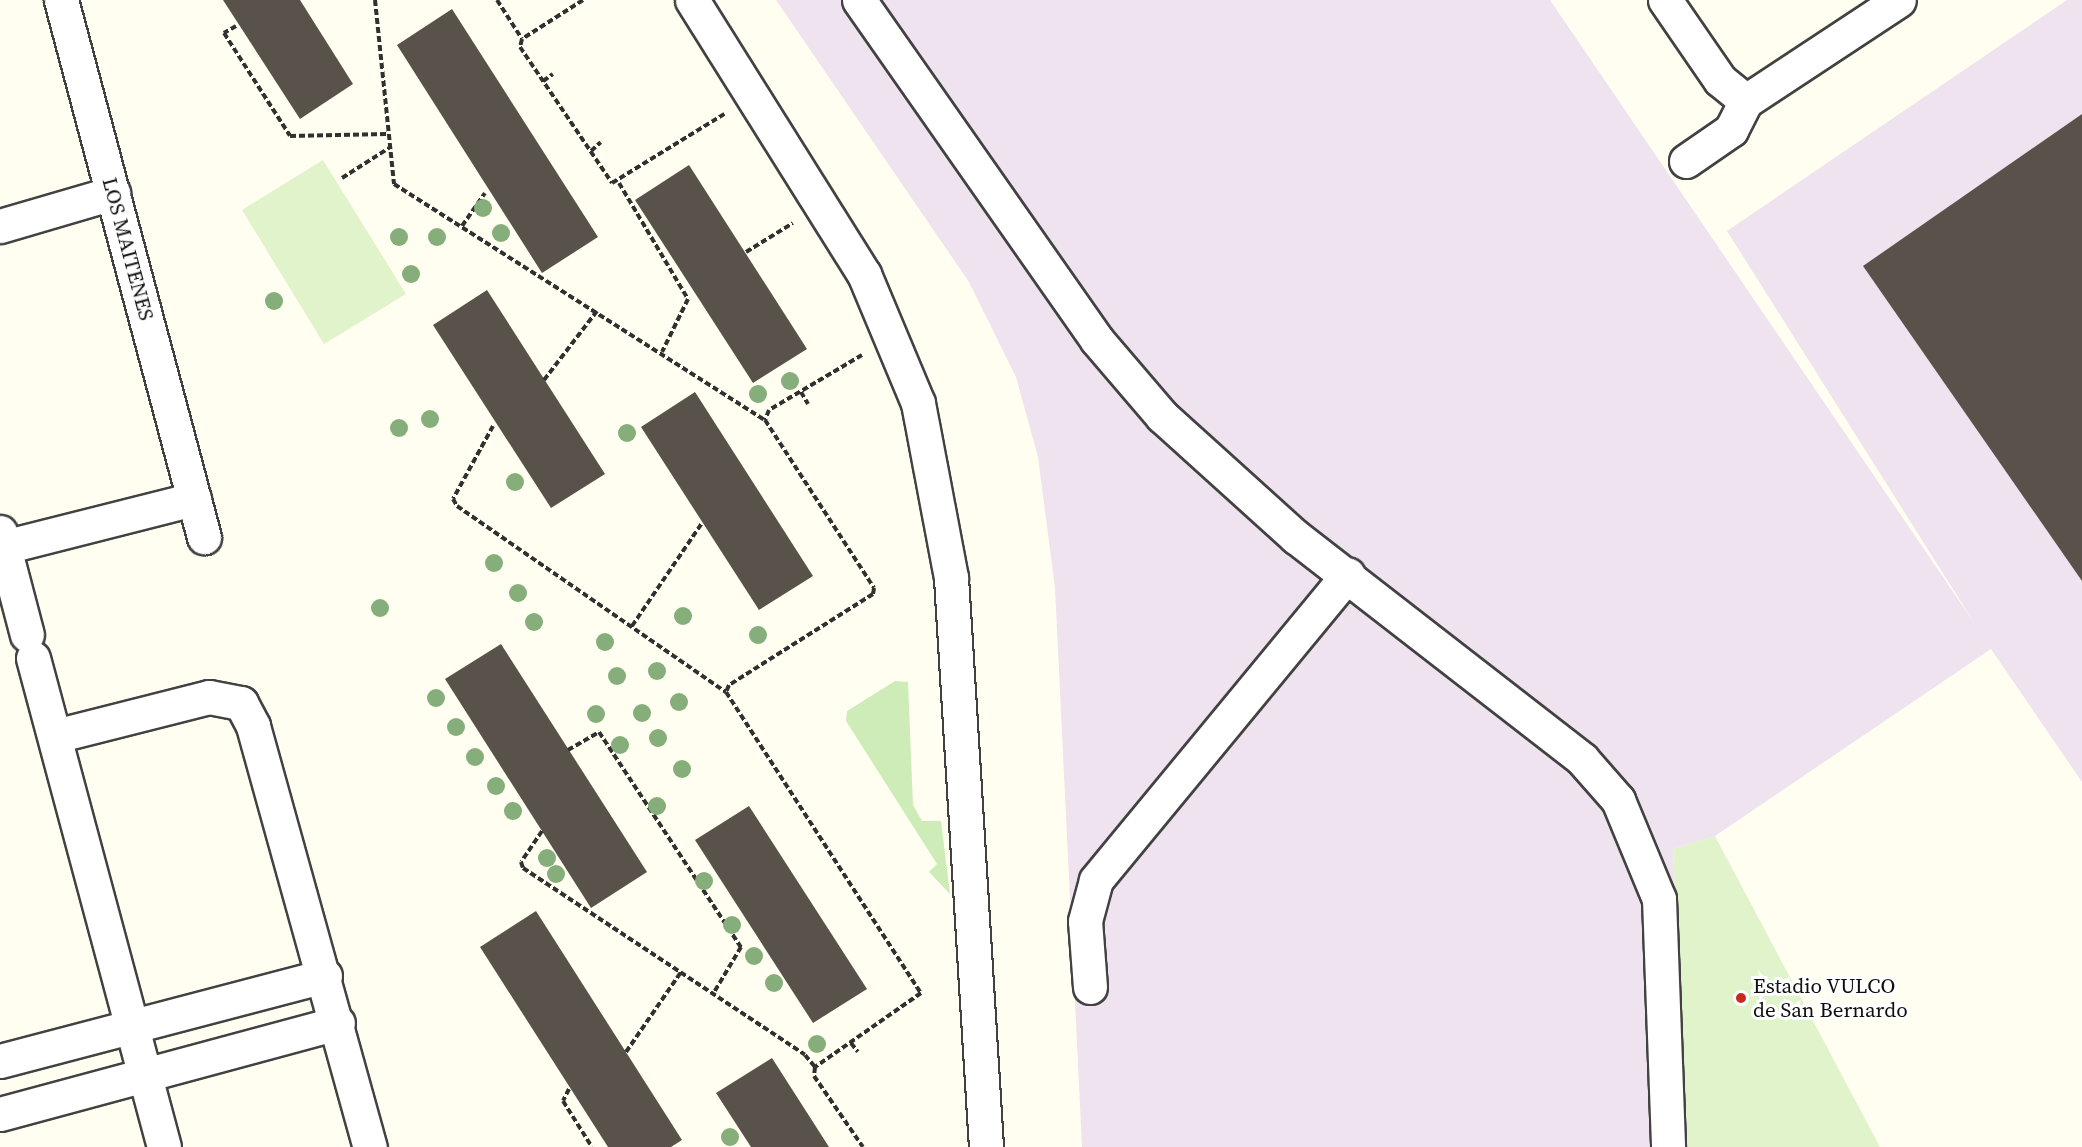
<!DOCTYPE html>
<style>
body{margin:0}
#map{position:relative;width:2082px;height:1147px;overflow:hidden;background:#fffef1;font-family:"Source Serif 4",serif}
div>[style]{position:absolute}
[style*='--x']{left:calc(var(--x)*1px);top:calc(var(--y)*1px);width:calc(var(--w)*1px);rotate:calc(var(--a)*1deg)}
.industrial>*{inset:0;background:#eee3ee}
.green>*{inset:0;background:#cdecb8}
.pitch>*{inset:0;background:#e0f3ca}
.building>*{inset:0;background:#59524b}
.path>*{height:4px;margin-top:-2px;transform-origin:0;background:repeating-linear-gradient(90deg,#313131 0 6px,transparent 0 9px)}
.roads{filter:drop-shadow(2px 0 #424242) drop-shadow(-2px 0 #424242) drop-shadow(0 2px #424242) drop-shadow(0 -2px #424242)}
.minor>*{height:33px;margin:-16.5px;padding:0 16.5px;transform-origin:16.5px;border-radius:16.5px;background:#fff}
.trees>*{width:18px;height:18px;margin:-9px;border-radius:50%;background:#85ae7b}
.dots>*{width:16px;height:16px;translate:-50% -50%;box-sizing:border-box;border:3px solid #fff;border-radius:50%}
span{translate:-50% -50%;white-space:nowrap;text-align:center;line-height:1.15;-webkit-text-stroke:6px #fff;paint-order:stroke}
.street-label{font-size:21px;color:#0f0f0f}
.poi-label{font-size:21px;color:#0f0f0f}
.left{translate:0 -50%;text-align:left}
</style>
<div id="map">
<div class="industrial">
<div style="clip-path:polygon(776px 0,1550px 0,1975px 624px,1727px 231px,2067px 0,2082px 0,2082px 782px,1991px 649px,1715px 836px,1673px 849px,1688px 1147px,1082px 1147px,1055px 588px,1038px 457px,1016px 377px,969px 282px)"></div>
</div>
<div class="green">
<div style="clip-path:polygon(895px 681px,908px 682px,913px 805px,922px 821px,941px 821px,950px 894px,929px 872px,937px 864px,846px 721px,847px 711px)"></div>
</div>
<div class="pitch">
<div style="clip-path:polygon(323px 160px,406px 294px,324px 344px,242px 210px)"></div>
<div style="clip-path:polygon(1715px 836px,1880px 1147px,1688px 1147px,1673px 849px)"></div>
</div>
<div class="building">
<div style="clip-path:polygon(223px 0,300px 0,353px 84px,300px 119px)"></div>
<div style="clip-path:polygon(452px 9px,598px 237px,542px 273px,397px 45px)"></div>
<div style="clip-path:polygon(2082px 114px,2082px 581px,1863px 266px)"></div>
<div style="clip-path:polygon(689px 165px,807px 349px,753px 383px,635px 200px)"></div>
<div style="clip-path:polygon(487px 290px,605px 474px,551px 508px,433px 325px)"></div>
<div style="clip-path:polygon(695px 392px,813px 576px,759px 610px,641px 427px)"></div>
<div style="clip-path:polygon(501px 644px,647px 872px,591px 908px,445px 679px)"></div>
<div style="clip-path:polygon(749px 806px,867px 989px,813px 1023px,695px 840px)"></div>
<div style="clip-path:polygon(536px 911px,682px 1140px,671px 1147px,608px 1147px,480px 947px)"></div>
<div style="clip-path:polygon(772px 1058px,829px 1147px,751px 1147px,716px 1093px)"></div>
</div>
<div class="path">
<div style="--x:375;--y:0;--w:185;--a:84.1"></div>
<div style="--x:394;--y:184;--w:440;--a:32.5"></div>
<div style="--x:497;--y:0;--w:46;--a:57.3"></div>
<div style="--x:583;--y:0;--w:72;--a:147.4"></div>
<div style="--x:522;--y:39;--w:8;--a:104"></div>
<div style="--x:520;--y:47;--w:164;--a:55.9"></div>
<div style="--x:612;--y:183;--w:132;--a:-31.6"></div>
<div style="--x:236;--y:26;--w:14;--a:150"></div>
<div style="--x:224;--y:33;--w:122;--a:57.3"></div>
<div style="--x:290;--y:136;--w:97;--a:-1.2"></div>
<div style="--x:543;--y:81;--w:12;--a:-35"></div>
<div style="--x:591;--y:151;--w:13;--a:-42"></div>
<div style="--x:342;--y:178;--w:56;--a:-32.6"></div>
<div style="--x:619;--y:183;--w:135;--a:59.3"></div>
<div style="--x:688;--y:299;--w:59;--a:116.1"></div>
<div style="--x:462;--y:226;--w:40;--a:-55.1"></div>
<div style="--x:746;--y:252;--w:55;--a:-31.7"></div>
<div style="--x:862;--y:355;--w:108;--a:149.4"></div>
<div style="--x:769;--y:410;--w:11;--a:112"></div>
<div style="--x:765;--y:420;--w:200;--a:57"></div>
<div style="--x:874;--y:588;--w:6;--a:99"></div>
<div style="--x:873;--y:594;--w:170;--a:147.7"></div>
<div style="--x:729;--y:685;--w:8;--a:113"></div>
<div style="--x:726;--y:692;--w:359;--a:57.1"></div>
<div style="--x:921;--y:993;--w:129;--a:145.1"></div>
<div style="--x:815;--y:1067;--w:9;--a:96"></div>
<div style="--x:814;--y:1076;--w:86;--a:55.4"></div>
<div style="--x:544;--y:380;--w:87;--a:-52.5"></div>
<div style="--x:801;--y:392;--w:14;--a:60"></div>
<div style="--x:493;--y:426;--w:83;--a:118.7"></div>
<div style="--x:453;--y:499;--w:8;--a:60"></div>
<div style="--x:457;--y:506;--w:327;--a:34.7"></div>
<div style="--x:632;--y:626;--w:125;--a:-55.8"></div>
<div style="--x:568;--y:750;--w:36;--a:-30"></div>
<div style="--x:599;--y:732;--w:258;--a:56.6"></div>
<div style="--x:741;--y:947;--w:55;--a:120.8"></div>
<div style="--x:542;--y:831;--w:37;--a:124"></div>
<div style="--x:521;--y:862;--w:6;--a:72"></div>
<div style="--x:523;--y:868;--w:338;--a:33.5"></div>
<div style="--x:805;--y:1055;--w:16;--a:50"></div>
<div style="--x:851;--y:1043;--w:11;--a:52"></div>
<div style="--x:626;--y:1052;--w:97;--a:-55.5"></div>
<div style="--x:569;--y:1089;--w:13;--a:117"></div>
<div style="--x:563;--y:1101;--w:54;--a:57.8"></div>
</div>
<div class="roads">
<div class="minor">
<div style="--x:61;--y:0;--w:556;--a:75.09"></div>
<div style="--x:692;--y:0;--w:324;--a:57.9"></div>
<div style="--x:864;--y:274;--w:140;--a:67.3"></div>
<div style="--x:918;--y:403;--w:178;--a:79.3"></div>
<div style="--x:951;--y:578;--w:570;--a:86.48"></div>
<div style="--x:859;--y:0;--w:415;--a:55"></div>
<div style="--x:1097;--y:340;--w:100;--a:49.5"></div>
<div style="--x:1162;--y:416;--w:181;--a:42.1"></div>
<div style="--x:1296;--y:537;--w:362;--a:37.8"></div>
<div style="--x:1582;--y:759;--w:55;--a:48.7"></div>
<div style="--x:1618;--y:800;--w:107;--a:67.5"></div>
<div style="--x:1659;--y:899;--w:248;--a:87.9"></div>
<div style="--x:1665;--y:0;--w:97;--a:55.5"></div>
<div style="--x:1720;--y:80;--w:33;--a:39"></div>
<div style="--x:1686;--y:161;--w:55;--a:-34.6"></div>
<div style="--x:1731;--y:130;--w:33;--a:-63"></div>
<div style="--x:1746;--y:101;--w:183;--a:-33.4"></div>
<div style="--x:0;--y:226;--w:118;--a:-16.3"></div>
<div style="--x:0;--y:532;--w:106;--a:75.3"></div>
<div style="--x:4;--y:547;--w:196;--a:-14.2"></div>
<div style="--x:33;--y:658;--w:506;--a:75"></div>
<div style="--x:55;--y:736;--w:159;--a:-14.2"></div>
<div style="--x:209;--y:697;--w:33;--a:11"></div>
<div style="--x:241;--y:703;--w:26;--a:62"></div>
<div style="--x:253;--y:726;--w:437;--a:74.5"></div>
<div style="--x:1090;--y:987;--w:66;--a:-94.3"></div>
<div style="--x:1085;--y:921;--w:42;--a:-75"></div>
<div style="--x:1096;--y:880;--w:396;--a:-50.5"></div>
<div style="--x:0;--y:1061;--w:336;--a:-14.7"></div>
<div style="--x:0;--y:1114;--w:350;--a:-15.1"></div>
</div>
</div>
<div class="trees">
<div style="left:483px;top:208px"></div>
<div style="left:501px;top:233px"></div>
<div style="left:399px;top:237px"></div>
<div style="left:437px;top:237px"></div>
<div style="left:411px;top:274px"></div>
<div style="left:274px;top:301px"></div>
<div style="left:790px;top:381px"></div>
<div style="left:758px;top:394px"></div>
<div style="left:430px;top:419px"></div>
<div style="left:399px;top:428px"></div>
<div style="left:627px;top:433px"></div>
<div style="left:515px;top:482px"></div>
<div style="left:494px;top:563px"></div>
<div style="left:518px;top:593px"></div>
<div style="left:380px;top:608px"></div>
<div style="left:683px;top:616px"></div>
<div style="left:534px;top:622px"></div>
<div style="left:758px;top:635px"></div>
<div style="left:605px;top:642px"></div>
<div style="left:657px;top:671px"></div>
<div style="left:617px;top:676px"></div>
<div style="left:436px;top:698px"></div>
<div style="left:679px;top:702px"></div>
<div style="left:642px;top:713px"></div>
<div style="left:596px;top:714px"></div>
<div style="left:456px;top:727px"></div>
<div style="left:658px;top:738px"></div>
<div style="left:620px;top:745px"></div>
<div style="left:475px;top:757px"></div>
<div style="left:682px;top:769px"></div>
<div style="left:496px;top:786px"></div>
<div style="left:657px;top:806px"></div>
<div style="left:513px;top:811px"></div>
<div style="left:547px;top:858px"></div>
<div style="left:556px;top:874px"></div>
<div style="left:704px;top:881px"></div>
<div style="left:732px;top:925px"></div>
<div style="left:754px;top:956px"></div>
<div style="left:774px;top:983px"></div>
<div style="left:817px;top:1044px"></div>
<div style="left:730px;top:1137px"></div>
</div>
<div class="dots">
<div style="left:1741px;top:998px;background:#c82a1e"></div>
</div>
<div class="street-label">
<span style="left:128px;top:249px;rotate:75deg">LOS MAITENES</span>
</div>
<div class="poi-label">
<span class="left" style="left:1753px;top:998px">Estadio VULCO<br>de San Bernardo</span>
</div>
</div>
